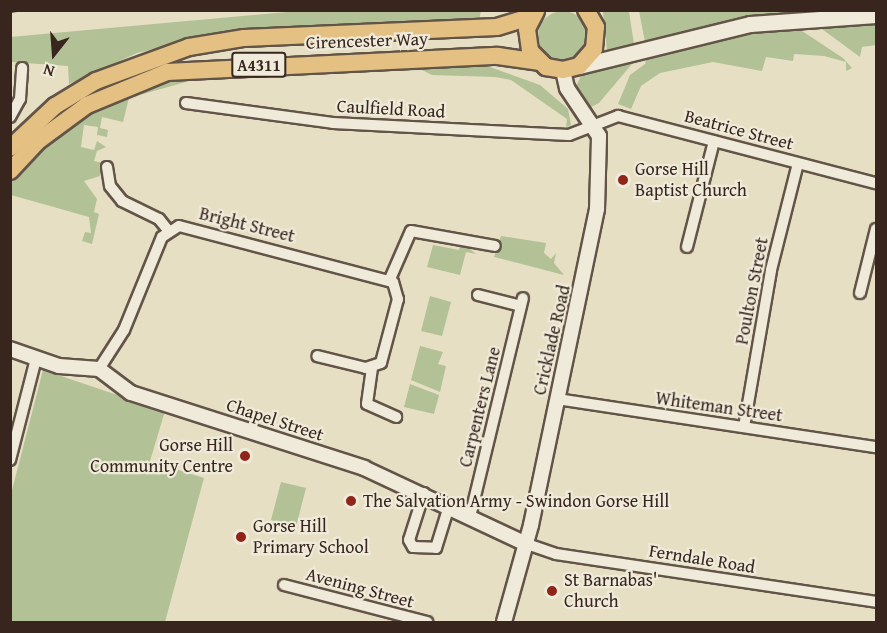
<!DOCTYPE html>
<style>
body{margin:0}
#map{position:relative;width:887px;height:633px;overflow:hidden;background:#e7dfc4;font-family:"Gentium Book Plus",serif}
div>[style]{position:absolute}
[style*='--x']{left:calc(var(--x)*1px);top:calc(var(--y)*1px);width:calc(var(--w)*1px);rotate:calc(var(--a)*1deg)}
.green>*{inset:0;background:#b2c296}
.round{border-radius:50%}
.roads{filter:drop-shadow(2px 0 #635448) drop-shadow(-2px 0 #635448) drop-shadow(0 2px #635448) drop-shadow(0 -2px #635448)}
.minor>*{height:10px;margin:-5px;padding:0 5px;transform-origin:5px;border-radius:5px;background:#efead9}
.tertiary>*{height:14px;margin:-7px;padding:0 7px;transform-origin:7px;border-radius:7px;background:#efead9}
.secondary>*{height:15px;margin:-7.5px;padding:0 7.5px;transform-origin:7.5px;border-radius:7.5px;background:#efead9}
.primary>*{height:16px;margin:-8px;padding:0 8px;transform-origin:8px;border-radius:8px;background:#e4c082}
.rail>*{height:3px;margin-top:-1.5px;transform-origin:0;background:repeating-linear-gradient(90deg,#37251e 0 10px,transparent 0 20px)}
.dots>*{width:16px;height:16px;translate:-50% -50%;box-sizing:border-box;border:3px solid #efead9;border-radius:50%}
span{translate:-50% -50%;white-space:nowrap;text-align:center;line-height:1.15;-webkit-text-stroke:4.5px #efead9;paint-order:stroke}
.shield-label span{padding:2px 4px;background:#efead9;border:2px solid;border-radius:4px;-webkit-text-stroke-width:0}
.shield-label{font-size:16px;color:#37251e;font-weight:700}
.street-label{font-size:18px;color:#37251e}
.poi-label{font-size:18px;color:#37251e}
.left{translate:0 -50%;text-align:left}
.right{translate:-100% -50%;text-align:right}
.frame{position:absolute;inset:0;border:12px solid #37251e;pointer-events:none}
.north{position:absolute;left:24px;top:24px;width:60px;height:60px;-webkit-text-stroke:4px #efead9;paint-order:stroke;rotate:197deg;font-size:16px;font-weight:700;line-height:24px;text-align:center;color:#37251e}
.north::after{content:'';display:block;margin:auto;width:21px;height:27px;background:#37251e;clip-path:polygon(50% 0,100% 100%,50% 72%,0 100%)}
</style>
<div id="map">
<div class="green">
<div style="clip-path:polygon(298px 11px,481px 11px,479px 21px,192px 40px,137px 53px,69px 84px,68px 66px,11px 62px,10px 37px)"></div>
<div style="clip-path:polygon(639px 11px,640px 10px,827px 11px,767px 16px,645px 42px)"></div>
<div class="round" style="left:538px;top:11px;width:50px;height:50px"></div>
<div style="clip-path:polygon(629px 12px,634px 44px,607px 50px,603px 12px)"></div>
<div style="clip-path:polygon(876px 21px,876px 45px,862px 47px,860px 57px,815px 24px)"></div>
<div style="clip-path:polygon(796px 27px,843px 58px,852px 68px,846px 71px,846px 62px,824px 56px,794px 54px,793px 61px,766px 57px,762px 71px,713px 62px,660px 73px,641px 86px,631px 109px,618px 104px,630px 75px,645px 64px,648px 54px,742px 30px)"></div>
<div style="clip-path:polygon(637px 58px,599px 103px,591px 107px,580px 97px,576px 86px,582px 74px)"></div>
<div style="clip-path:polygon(479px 63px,540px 85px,568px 109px,571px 125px,566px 127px,567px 119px,511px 80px,495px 77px,432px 75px,422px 70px,207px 76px,129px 98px,123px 122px,102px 117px,100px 128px,108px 130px,107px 137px,97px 135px,98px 127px,84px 125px,81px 147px,94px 150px,97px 141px,106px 147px,97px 151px,94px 161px,103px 163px,100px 176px,84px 181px,97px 199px,94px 212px,99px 214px,92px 244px,82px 241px,85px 232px,91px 233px,89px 217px,11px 195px,10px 179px,19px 168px,72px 120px,172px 77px)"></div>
<div style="clip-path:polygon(501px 236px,546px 243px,544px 253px,551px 259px,556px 253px,554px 263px,564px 275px,494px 257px)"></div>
<div style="clip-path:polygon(461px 242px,476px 254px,466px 252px,460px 275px,427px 267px,433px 245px,459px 250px)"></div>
<div style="clip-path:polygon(430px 296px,451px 302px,442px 336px,421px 331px)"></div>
<div style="clip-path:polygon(420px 346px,443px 352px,438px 364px,446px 366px,440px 392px,411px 380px)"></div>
<div style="clip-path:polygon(43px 370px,165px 411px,150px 461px,204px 478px,165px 622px,11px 622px,11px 494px)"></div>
<div style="clip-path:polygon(410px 384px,439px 395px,434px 414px,404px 407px)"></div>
<div style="clip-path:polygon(281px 482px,306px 488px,296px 527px,271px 520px)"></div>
</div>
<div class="roads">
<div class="minor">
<div style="--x:186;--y:103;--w:148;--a:7.7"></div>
<div style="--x:333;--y:123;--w:236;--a:2.9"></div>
<div style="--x:569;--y:135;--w:53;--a:-21.2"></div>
<div style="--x:618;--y:116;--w:267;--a:14.6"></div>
<div style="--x:10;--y:117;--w:21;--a:-61"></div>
<div style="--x:20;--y:99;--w:31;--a:-86"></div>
<div style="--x:107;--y:167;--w:19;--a:81"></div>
<div style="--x:110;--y:186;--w:19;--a:51"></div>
<div style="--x:122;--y:201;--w:41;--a:25.9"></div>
<div style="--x:159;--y:219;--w:14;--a:51"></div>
<div style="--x:687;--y:247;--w:109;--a:-75.7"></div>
<div style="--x:390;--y:279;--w:52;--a:-66.4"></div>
<div style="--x:411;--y:231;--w:85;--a:10.1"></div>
<div style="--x:860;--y:293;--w:66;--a:-76"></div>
<div style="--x:478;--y:295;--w:44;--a:14.3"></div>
<div style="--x:372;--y:368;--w:36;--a:98"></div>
<div style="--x:367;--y:404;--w:32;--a:24"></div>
<div style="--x:99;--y:369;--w:46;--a:-57.3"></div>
<div style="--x:124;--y:330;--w:100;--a:-67.8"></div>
<div style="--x:162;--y:237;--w:20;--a:-33"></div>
<div style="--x:179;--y:226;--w:221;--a:14.7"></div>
<div style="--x:393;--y:282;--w:18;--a:74"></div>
<div style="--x:398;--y:299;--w:66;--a:104.9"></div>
<div style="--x:381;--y:363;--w:16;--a:162"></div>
<div style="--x:366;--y:368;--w:50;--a:-166.2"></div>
<div style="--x:557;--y:399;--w:323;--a:8.6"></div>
<div style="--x:744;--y:427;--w:159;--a:-80.2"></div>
<div style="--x:771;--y:270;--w:110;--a:-75.8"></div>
<div style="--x:10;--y:460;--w:104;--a:-75.6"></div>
<div style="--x:424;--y:493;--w:49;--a:107.7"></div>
<div style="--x:409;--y:540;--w:8;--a:60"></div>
<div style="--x:413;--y:547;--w:23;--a:2"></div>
<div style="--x:436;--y:548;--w:44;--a:-72.8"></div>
<div style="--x:470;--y:517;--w:225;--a:-76.4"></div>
<div style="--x:524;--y:543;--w:34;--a:19"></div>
<div style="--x:556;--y:554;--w:324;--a:8.5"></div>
<div style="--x:284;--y:585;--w:148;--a:14.5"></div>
</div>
<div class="tertiary">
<div style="--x:10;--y:349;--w:52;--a:19.1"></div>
<div style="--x:59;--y:366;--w:40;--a:4.3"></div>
<div style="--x:99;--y:369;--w:40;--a:37"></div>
<div style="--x:131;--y:393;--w:245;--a:17.8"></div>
<div style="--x:364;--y:468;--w:177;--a:25.1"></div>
<div style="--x:504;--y:622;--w:101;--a:-74.4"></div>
<div style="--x:531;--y:525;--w:323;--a:-78.2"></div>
<div style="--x:597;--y:209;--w:73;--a:-88.4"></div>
<div style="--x:599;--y:136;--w:58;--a:-123.7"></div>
<div style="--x:567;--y:88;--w:18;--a:-103"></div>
</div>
<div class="secondary">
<div style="--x:579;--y:66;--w:176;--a:-13.8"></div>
<div style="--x:750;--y:24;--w:126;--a:-4.1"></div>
</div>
<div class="primary">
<div style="--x:536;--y:11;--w:20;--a:117"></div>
<div style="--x:527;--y:29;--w:22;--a:82"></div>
<div style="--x:530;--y:51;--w:23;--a:45"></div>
<div style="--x:546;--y:67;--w:17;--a:10"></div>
<div style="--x:563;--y:70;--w:16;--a:-14"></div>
<div style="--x:579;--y:66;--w:23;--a:-49"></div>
<div style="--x:594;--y:49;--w:22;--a:-85"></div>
<div style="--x:596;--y:27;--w:20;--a:-120"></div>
<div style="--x:10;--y:148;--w:62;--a:-43"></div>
<div style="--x:55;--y:106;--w:48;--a:-31.4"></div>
<div style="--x:96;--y:81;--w:99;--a:-20.1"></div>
<div style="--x:189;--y:47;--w:56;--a:-9.3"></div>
<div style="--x:244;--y:38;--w:253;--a:-2.5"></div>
<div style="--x:497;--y:27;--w:38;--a:-17"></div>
<div style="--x:10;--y:171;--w:41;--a:-47"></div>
<div style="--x:38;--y:141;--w:61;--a:-36.3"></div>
<div style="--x:87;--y:105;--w:87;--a:-22.4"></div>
<div style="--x:167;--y:72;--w:331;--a:-2.8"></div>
<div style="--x:498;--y:56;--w:41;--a:8.3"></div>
</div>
</div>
<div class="rail">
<div style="--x:10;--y:11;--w:7;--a:-8"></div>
</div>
<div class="dots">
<div style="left:623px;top:180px;background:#8f2418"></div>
<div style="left:245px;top:456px;background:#8f2418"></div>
<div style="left:351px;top:501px;background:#8f2418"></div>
<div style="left:241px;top:537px;background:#8f2418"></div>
<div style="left:552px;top:591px;background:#8f2418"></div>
</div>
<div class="shield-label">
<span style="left:259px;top:65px">A4311</span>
</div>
<div class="street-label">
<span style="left:367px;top:41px;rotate:-2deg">Cirencester Way</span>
<span style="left:391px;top:109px;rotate:3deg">Caulfield Road</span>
<span style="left:739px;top:130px;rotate:15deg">Beatrice Street</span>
<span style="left:247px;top:225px;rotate:14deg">Bright Street</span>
<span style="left:752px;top:291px;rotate:-79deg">Poulton Street</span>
<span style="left:552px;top:340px;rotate:-77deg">Cricklade Road</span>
<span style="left:480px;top:407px;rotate:-76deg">Carpenters Lane</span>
<span style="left:719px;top:407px;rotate:8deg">Whiteman Street</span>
<span style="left:275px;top:420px;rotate:18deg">Chapel Street</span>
<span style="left:702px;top:559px;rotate:9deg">Ferndale Road</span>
<span style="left:360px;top:588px;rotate:15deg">Avening Street</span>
</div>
<div class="poi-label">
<span class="left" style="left:635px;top:180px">Gorse Hill<br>Baptist Church</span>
<span class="right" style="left:233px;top:456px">Gorse Hill<br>Community Centre</span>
<span class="left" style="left:363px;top:501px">The Salvation Army - Swindon Gorse Hill</span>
<span class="left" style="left:253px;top:537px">Gorse Hill<br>Primary School</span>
<span class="left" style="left:564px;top:591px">St Barnabas'<br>Church</span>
</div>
<div class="frame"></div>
<div class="north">N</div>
</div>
